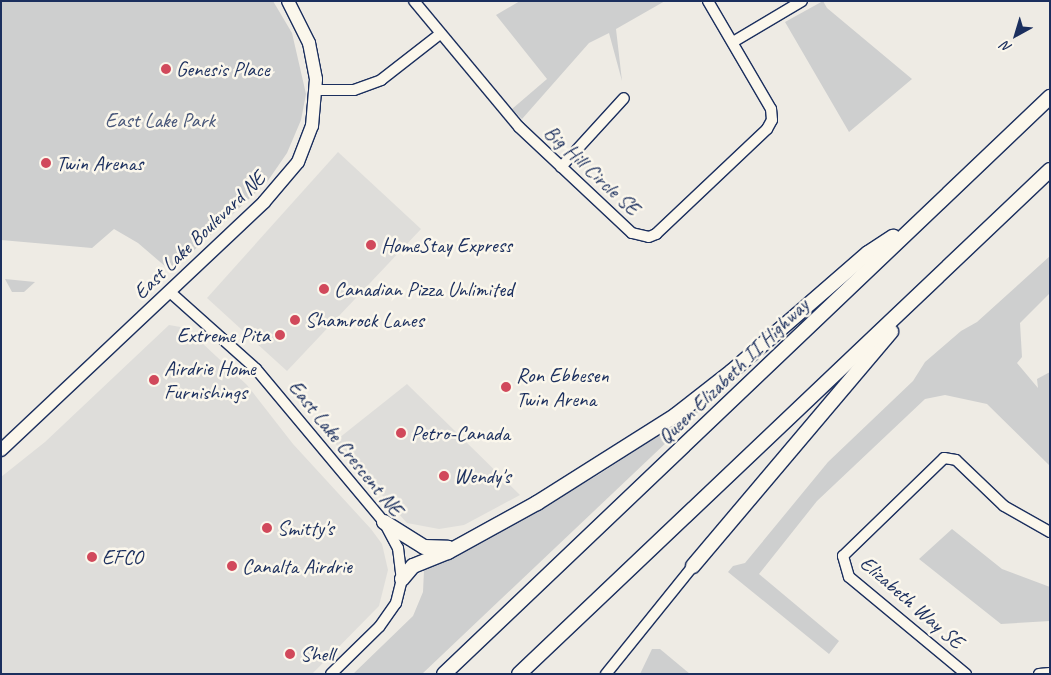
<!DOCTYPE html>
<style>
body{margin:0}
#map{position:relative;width:1051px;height:675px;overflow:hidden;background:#eeebe4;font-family:Caveat,sans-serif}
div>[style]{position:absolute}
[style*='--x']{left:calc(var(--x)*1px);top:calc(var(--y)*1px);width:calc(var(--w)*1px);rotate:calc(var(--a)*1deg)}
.built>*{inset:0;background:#deddda}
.green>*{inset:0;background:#cecfcf}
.roads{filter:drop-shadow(1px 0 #1b2f5e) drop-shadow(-1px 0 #1b2f5e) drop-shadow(0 1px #1b2f5e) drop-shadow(0 -1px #1b2f5e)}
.minor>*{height:10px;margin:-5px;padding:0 5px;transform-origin:5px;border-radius:5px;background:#fbf7ec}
.major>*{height:12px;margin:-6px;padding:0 6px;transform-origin:6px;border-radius:6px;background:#fbf7ec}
.highway>*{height:14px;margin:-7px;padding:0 7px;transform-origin:7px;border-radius:7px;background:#fbf7ec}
.dots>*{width:14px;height:14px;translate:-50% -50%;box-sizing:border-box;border:2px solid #fbf7ec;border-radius:50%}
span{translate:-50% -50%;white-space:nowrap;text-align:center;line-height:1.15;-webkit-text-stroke:5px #fbf7ec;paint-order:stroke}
.poi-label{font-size:21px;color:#1b2f5e}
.left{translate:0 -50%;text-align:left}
.right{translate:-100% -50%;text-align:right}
.park-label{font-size:21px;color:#48577a}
.street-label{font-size:21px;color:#1b2f5e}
.frame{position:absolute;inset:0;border:2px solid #1b2f5e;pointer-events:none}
.north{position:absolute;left:991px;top:10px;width:50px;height:50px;-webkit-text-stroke:4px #fbf7ec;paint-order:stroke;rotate:219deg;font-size:14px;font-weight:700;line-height:20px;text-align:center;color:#1b2f5e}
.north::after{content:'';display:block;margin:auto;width:18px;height:22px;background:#1b2f5e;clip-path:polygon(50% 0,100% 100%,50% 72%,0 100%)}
</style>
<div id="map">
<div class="built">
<div style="clip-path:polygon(338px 152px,421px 229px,287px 371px,207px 298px)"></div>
<div style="clip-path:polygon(169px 325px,186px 328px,247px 385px,293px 444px,371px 529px,382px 544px,388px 570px,379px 606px,312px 674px,1px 674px,1px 477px,45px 442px)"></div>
<div style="clip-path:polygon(407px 384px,456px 432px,520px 495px,464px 525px,439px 529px,407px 523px,334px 442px)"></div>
</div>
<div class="green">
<div style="clip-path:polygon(1px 1px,273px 1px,292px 33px,306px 94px,301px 120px,287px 153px,267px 182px,174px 269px,166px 267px,138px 243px,114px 229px,92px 248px,1px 240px)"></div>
<div style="clip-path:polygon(520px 1px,665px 1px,616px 29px,622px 81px,609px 33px,589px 43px,522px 119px,512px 109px,547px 79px,496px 15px)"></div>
<div style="clip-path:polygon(823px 1px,827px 8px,912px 79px,849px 132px,785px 22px)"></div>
<div style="clip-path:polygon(1050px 256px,1050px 293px,1020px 323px,1022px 357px,1017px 363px,1038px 388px,1037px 379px,1050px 372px,1050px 466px,987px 404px,945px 395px,925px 399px,817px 501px,759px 574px,839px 641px,829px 654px,728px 572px,733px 566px,745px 563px,828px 462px,913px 381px,925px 362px,961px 331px,977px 322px)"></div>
<div style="clip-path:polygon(5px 279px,35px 282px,24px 292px,12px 292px)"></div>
<div style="clip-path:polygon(708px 403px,422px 674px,353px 674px,413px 616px,423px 592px,424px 570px,472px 548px,598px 475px)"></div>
<div style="clip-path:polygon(952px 529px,1002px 569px,1050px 587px,1050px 621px,1001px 624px,919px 559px)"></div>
<div style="clip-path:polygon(652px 649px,660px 649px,690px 674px,640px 674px)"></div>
</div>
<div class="roads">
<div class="minor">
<div style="--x:414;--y:1;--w:164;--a:50.2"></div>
<div style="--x:519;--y:127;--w:155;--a:43.2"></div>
<div style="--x:632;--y:233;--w:17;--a:13"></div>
<div style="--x:649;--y:237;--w:8;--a:-23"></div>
<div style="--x:656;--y:234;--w:153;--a:-43.4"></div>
<div style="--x:767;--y:129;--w:10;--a:-61"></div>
<div style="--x:772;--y:120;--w:11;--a:-95"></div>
<div style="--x:771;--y:109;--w:125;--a:-120.3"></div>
<div style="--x:733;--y:42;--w:80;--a:-30.7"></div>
<div style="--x:317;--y:90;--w:37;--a:0"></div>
<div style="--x:354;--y:90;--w:29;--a:-20"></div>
<div style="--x:381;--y:80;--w:75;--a:-37.9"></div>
<div style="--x:561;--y:167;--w:93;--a:-47.6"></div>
<div style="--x:170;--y:292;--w:115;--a:41.8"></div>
<div style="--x:256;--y:369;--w:199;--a:50.1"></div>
<div style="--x:384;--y:522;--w:30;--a:62"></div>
<div style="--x:398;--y:548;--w:31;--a:83"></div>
<div style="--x:402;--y:579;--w:25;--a:104"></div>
<div style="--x:396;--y:603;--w:29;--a:125"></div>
<div style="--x:379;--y:627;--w:67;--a:135.6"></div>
<div style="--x:606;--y:674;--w:139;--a:-51.1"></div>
<div style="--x:966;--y:674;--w:152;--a:-140.3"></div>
<div style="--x:849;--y:577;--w:22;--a:-106"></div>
<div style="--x:843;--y:556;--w:141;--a:-44.1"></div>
<div style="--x:944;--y:458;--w:12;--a:9"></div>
<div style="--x:956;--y:460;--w:66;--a:43.8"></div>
<div style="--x:1004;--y:506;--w:53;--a:29.5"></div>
<div style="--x:1039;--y:674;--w:11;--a:-5"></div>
</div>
<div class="major">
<div style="--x:1;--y:450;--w:361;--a:-43.3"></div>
<div style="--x:264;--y:202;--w:52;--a:-49.6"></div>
<div style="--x:298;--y:162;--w:39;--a:-69"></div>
<div style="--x:312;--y:126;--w:47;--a:-85.1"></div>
<div style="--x:316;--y:79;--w:37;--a:-101"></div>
<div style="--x:309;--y:43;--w:47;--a:-116.6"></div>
</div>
<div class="highway">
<div style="--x:384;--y:522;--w:47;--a:32"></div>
<div style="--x:424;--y:547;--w:24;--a:2"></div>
<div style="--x:693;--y:566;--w:307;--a:-49.8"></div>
<div style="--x:402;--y:579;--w:17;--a:-50"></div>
<div style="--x:413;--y:566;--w:38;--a:-22"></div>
<div style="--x:448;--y:552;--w:102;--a:-28.8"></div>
<div style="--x:537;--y:503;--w:165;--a:-32.3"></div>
<div style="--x:676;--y:415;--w:70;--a:-38"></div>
<div style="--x:731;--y:372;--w:181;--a:-41"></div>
<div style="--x:868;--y:253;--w:30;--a:-33"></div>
<div style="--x:444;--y:674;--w:837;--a:-43.6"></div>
<div style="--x:519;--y:674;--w:732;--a:-43.51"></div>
</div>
</div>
<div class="dots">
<div style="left:166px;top:69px;background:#d1495b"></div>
<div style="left:46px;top:163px;background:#d1495b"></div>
<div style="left:371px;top:245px;background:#d1495b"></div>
<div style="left:324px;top:289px;background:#d1495b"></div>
<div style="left:295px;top:320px;background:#d1495b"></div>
<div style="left:280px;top:335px;background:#d1495b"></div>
<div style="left:154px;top:380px;background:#d1495b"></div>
<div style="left:506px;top:387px;background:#d1495b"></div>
<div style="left:401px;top:433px;background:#d1495b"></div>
<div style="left:444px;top:476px;background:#d1495b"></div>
<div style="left:267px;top:528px;background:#d1495b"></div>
<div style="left:92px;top:557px;background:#d1495b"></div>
<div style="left:232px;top:566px;background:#d1495b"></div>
<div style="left:290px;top:654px;background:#d1495b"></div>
</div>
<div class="poi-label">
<span class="left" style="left:176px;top:69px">Genesis Place</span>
<span class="left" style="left:56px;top:163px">Twin Arenas</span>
<span class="left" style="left:381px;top:245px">HomeStay Express</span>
<span class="left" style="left:334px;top:289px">Canadian Pizza Unlimited</span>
<span class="left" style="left:305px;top:320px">Shamrock Lanes</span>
<span class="right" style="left:270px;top:335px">Extreme Pita</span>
<span class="left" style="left:164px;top:380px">Airdrie Home<br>Furnishings</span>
<span class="left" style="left:516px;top:387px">Ron Ebbesen<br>Twin Arena</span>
<span class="left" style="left:411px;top:433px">Petro-Canada</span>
<span class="left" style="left:454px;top:476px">Wendy's</span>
<span class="left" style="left:277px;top:528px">Smitty's</span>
<span class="left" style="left:102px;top:557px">EFCO</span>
<span class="left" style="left:242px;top:566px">Canalta Airdrie</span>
<span class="left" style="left:300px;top:654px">Shell</span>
</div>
<div class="park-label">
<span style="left:160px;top:120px">East Lake Park</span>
</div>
<div class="street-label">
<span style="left:592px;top:170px;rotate:43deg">Big Hill Circle SE</span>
<span style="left:199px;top:235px;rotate:-44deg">East Lake Boulevard NE</span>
<span style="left:733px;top:371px;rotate:-44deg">Queen Elizabeth II Highway</span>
<span style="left:346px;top:448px;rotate:51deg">East Lake Crescent NE</span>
<span style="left:912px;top:602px;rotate:41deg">Elizabeth Way SE</span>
</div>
<div class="frame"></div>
<div class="north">N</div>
</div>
